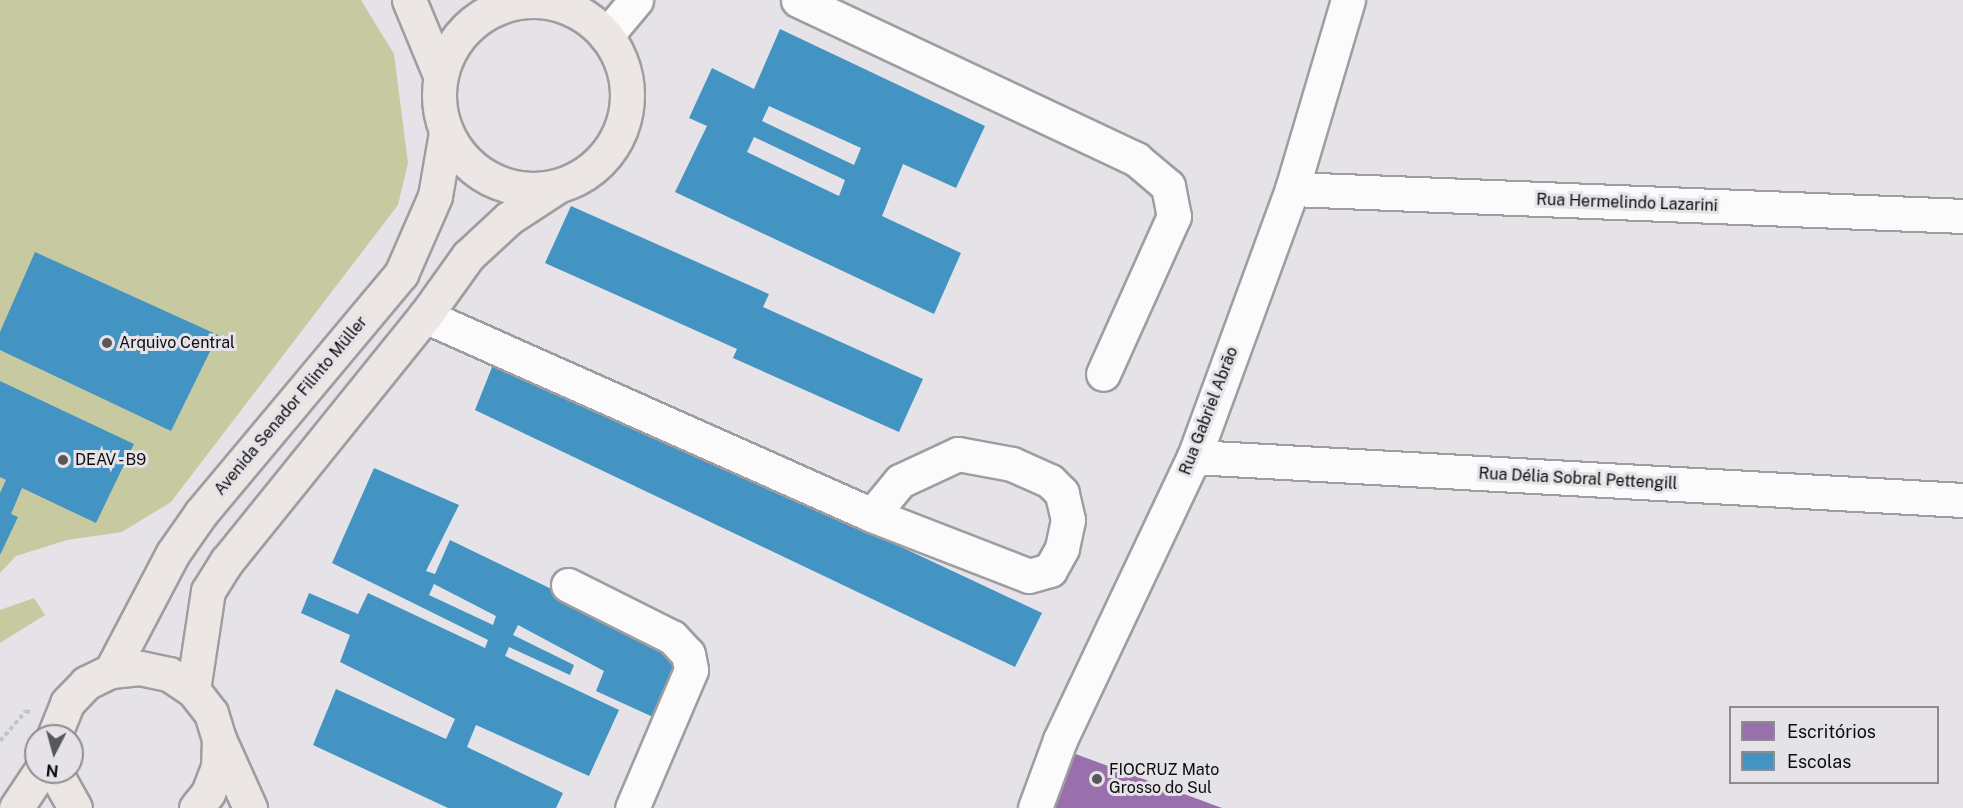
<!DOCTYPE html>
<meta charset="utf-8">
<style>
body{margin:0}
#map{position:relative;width:1963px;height:808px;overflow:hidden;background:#e5e3e7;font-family:"Public Sans",sans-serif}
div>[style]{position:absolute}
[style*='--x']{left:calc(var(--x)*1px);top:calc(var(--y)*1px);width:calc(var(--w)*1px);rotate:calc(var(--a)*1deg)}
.forest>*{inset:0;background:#c7c9a1}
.offices>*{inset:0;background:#9970ab}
.schools>*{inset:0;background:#4393c3}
.path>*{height:4px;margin-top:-2px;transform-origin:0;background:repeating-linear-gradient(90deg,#c4c3c5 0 4.5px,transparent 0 7.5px)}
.roads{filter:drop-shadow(2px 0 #9f9da0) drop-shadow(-2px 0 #9f9da0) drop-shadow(0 2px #9f9da0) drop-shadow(0 -2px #9f9da0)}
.minor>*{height:33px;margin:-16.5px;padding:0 16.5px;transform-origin:16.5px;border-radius:16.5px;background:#fbfbfb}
.major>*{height:33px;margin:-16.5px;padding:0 16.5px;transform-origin:16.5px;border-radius:16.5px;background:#ece6e4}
.major>.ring{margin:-16.5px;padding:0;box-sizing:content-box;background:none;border:33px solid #ece6e4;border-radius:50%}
.dots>*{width:16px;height:16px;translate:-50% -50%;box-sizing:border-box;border:3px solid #e5e2e8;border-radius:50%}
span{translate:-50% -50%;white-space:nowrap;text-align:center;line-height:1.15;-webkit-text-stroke:6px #e5e2e8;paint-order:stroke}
.street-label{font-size:16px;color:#0d0c0e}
.poi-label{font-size:16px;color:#0d0c0e}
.left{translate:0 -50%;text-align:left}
.legend{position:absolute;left:1729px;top:706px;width:210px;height:78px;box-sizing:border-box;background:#e5e2e8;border:2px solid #8f8c91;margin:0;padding:8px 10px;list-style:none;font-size:18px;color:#0d0c0e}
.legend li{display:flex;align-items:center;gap:12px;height:30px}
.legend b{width:30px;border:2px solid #8f8c91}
.north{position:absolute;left:24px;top:724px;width:60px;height:60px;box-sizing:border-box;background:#e5e2e8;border:2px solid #8f8c91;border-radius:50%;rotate:186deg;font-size:16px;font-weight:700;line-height:24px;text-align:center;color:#0d0c0e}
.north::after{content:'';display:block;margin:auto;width:21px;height:27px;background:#59575a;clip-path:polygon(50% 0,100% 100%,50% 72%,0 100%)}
</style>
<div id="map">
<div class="forest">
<div style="clip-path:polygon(0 0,361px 0,394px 54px,408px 163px,398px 205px,171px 502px,122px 532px,67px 540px,16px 556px,0 573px)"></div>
<div style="clip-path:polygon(34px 598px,45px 615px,0 643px,0 610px)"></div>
</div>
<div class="offices">
<div style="clip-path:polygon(1062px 749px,1222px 808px,1041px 808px)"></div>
</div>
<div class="schools">
<div style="clip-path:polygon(evenodd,780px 29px,985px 126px,956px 188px,903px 164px,882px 216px,961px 253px,934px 314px,675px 192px,707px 126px,689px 118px,712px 68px,754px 89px,780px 29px,769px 106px,861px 148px,854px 165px,762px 121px,769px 106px,780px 29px,754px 137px,845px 180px,839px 196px,747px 152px,754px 137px)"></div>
<div style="clip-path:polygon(571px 206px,769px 294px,763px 307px,923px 379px,899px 432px,733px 358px,737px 349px,545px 263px)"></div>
<div style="clip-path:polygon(35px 252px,218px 335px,171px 431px,0 350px,0 332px)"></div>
<div style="clip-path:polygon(496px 357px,1042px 613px,1015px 667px,475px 410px)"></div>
<div style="clip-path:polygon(0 381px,134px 444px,96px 523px,22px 488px,11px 514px,18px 517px,0 555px,0 493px,6px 480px,0 477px)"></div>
<div style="clip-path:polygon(evenodd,374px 468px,459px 505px,426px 571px,435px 574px,450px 540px,680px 651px,653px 717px,596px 691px,604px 671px,518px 625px,513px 635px,574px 665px,570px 675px,509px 647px,505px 656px,619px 710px,589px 776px,476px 725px,467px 747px,563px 793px,556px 808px,448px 808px,313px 745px,336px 689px,446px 739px,455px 719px,340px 662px,350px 635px,301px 613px,309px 593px,358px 614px,368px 593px,485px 648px,488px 640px,332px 563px,374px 468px,434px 584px,496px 616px,493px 625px,429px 595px,434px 584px)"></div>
</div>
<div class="path">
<div style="--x:0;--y:741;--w:40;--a:-49"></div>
<div style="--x:26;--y:711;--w:4;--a:14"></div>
</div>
<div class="roads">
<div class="minor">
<div style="--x:798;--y:0;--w:374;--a:25.2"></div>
<div style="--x:1136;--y:159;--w:42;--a:40.2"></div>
<div style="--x:1168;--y:186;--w:31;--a:79"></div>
<div style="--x:1174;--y:216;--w:173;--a:114.2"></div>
<div style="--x:606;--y:36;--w:47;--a:-50.2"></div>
<div style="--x:1292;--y:189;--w:672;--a:2.3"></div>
<div style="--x:425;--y:316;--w:489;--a:24"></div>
<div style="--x:872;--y:515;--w:168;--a:21.2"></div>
<div style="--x:1029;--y:576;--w:22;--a:-16"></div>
<div style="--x:1050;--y:570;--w:25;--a:-61"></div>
<div style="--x:1062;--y:548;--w:29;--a:-78"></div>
<div style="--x:1068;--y:520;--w:28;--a:-103"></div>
<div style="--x:1062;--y:493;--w:17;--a:-135"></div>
<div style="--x:1050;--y:481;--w:42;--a:-155.9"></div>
<div style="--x:1012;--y:464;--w:55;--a:-169.5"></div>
<div style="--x:958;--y:454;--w:64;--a:155"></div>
<div style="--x:900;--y:481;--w:44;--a:129.5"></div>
<div style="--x:1194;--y:457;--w:770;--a:3.2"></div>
<div style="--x:568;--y:585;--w:116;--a:26.6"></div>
<div style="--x:672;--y:637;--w:23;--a:47"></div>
<div style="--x:688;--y:654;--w:16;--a:79"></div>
<div style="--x:691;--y:670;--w:150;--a:113.1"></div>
<div style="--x:1035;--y:808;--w:72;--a:-69.8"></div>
<div style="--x:1060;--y:740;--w:313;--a:-64.7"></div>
<div style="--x:1194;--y:457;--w:285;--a:-69.9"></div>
<div style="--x:1292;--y:189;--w:197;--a:-73.5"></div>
</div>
<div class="major">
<div style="--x:409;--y:0;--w:81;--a:67.5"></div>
<div class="ring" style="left:439px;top:1px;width:155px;height:155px"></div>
<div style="--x:111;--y:671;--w:133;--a:-62.3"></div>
<div style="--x:173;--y:553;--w:49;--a:-55"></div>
<div style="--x:201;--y:513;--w:312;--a:-50.1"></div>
<div style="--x:401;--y:274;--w:85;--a:-66.4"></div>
<div style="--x:435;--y:196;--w:65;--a:-80.2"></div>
<div style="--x:193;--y:690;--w:100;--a:-81.4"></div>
<div style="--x:208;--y:591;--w:36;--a:-58"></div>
<div style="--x:227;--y:561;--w:315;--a:-51.1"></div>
<div style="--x:425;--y:316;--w:74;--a:-54.4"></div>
<div style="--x:468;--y:256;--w:56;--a:-42.8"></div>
<div style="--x:509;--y:218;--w:59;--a:-33.1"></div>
<div style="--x:54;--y:736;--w:35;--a:-68"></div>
<div style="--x:67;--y:703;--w:28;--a:-46"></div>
<div style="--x:86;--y:683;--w:28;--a:-26"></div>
<div style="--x:111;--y:671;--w:29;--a:-6"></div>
<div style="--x:140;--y:668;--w:30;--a:12"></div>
<div style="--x:169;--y:674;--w:29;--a:34"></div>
<div style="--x:193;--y:690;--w:29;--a:52"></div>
<div style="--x:211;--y:713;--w:27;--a:73"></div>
<div style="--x:219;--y:739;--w:28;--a:92"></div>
<div style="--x:218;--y:767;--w:28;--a:111"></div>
<div style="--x:208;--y:793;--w:19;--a:129"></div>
<div style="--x:219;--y:739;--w:76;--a:65.8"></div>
<div style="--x:55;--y:772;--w:41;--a:60.9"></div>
<div style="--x:16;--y:808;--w:43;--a:-56.3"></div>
</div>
</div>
<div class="dots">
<div style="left:107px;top:343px;background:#59575a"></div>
<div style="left:63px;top:460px;background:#59575a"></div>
<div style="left:1097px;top:779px;background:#59575a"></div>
</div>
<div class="street-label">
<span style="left:1627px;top:203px;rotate:2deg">Rua Hermelindo Lazarini</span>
<span style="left:291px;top:406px;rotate:-50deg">Avenida Senador Filinto Müller</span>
<span style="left:1209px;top:411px;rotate:-69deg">Rua Gabriel Abrão</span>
<span style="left:1578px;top:479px;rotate:3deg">Rua Délia Sobral Pettengill</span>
</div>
<div class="poi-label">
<span class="left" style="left:119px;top:343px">Arquivo Central</span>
<span class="left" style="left:75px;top:460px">DEAV - B9</span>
<span class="left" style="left:1109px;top:779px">FIOCRUZ Mato<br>Grosso do Sul</span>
</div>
<ul class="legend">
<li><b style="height:16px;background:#9970ab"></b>Escritórios</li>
<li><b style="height:16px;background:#4393c3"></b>Escolas</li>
</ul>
<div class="north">N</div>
</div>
